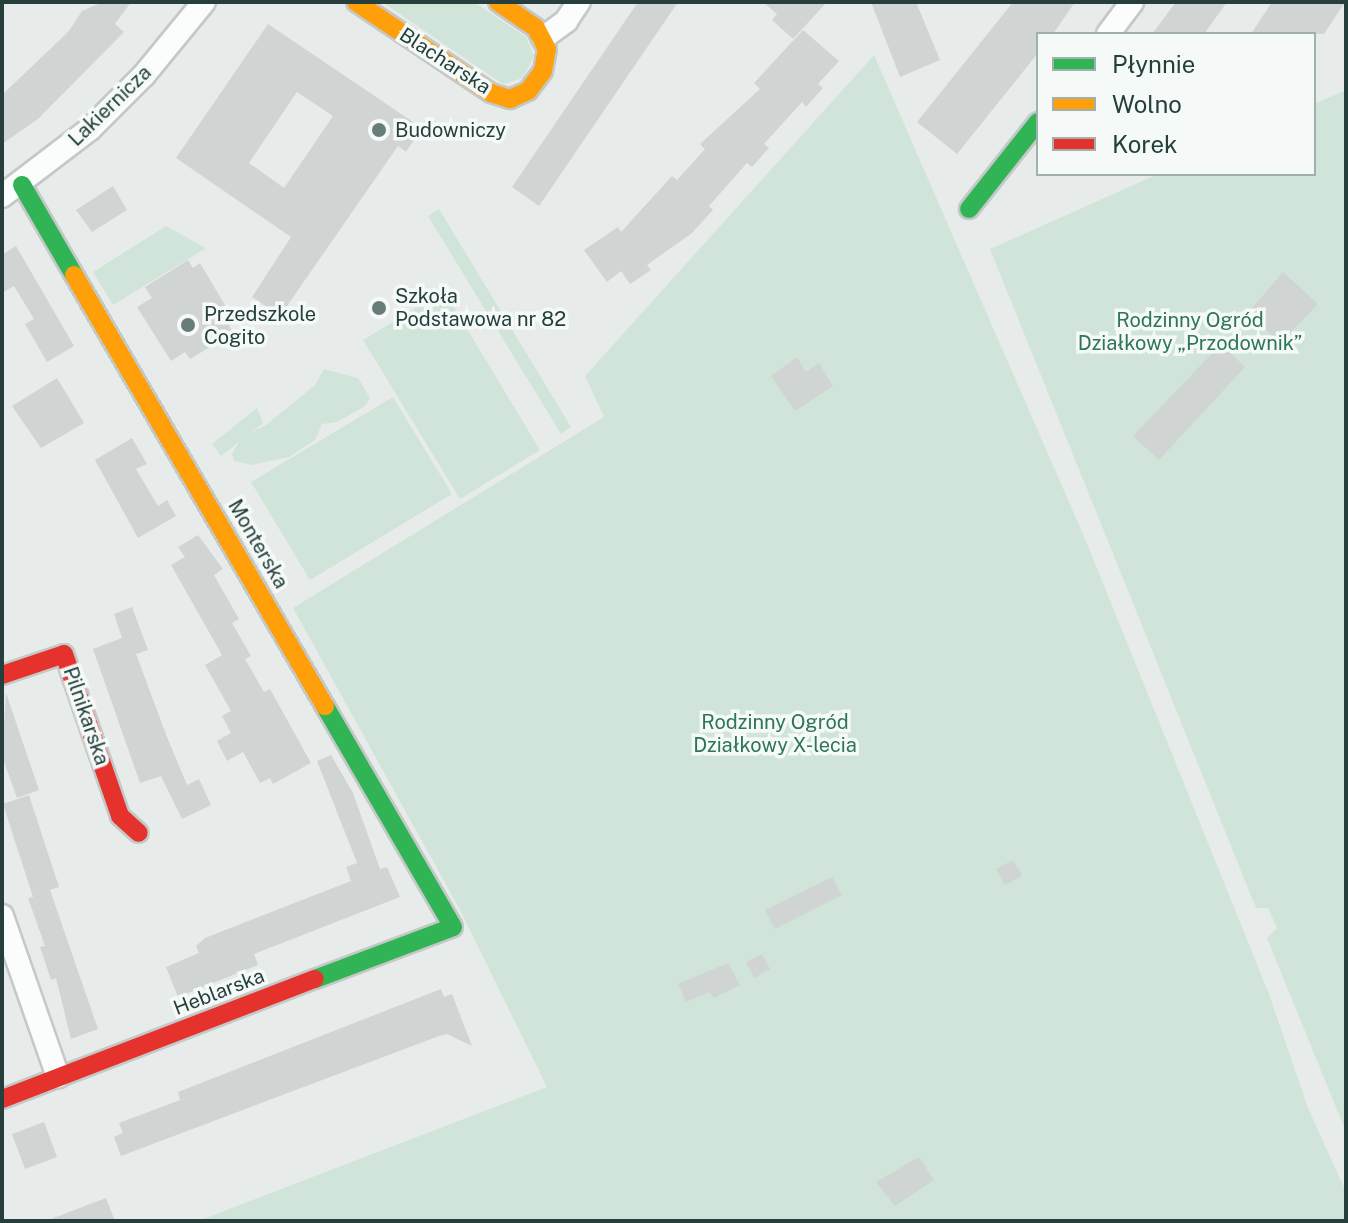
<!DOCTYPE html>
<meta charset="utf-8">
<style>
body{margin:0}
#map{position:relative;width:1348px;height:1223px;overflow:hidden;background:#e7ecea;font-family:"Public Sans",sans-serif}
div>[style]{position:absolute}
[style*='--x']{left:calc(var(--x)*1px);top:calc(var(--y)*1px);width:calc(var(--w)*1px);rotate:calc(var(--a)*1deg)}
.green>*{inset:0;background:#d0e4da}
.building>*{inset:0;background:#d0d4d3}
.roads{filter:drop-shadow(2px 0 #c4c9c7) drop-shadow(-2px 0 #c4c9c7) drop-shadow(0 2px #c4c9c7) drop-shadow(0 -2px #c4c9c7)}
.street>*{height:22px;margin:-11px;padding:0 11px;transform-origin:11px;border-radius:11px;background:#fbfcfc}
.fast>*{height:18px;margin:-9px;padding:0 9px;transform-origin:9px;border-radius:9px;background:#30b455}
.slow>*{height:18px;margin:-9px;padding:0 9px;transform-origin:9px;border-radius:9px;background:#ff9f0a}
.jam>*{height:18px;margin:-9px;padding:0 9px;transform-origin:9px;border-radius:9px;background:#e5322d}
.dots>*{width:22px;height:22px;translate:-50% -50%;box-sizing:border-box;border:4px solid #f5faf8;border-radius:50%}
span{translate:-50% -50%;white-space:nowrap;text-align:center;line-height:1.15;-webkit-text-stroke:7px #f5faf8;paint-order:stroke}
.street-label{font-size:20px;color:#243f3c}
.poi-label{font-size:20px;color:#243f3c}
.left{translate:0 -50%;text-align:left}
.park-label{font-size:20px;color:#2e7655}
.frame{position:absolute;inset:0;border:4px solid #243f3c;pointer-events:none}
.legend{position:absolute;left:1036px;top:32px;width:280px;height:144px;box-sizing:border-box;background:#f5faf8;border:2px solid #a1afad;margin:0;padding:10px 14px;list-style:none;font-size:24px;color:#243f3c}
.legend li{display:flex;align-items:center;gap:16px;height:40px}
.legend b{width:40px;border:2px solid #a1afad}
</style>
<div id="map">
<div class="green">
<div style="clip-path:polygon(382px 2px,474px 2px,526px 37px,534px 56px,523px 78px,503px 84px)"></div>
<div style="clip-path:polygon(874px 55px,1086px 541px,1269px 994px,1308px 1108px,1346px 1192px,1346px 1221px,198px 1221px,547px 1087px,459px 908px,293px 608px,604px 417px,585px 376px)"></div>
<div style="clip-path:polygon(1346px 90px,1346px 1132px,1267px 938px,1277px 928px,1268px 908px,1256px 908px,990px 249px,1158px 174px,1314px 174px,1314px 104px)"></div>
<div style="clip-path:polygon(439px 209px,571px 427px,561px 434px,428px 216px)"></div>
<div style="clip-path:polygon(166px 226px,206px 248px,113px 305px,93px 272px)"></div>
<div style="clip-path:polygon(444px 291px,540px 450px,460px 499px,363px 340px)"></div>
<div style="clip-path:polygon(324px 369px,358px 378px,370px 398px,365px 406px,337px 422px,322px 424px,315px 440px,289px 457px,252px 465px,234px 461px,232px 454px,239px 442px,221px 456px,212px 444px,257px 408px,263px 423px,252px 432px,266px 425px,315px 385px)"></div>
<div style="clip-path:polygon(393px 397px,452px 494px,310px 580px,251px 482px)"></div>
</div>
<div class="building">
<div style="clip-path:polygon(103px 2px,131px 2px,115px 24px,124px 32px,38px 119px,2px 144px,2px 95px,69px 31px,82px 11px)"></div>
<div style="clip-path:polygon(638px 2px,678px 2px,539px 206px,512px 187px)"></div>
<div style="clip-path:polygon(763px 2px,827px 2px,793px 39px,772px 20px,777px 14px)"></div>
<div style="clip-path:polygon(871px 2px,916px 2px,940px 60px,900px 77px)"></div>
<div style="clip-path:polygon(1013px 2px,1075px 2px,1053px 34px,1038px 34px,1038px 53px,957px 154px,917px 122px)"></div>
<div style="clip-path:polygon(1176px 2px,1227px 2px,1204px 34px,1152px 34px)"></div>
<div style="clip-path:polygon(1272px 2px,1345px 2px,1324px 34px,1251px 34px)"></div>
<div style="clip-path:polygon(evenodd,268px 24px,422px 128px,406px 152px,398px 146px,280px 316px,252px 297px,291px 237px,176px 158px,268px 24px,297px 92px,333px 116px,284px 188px,249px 163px,297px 92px)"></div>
<div style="clip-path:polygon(803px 30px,839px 61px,818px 84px,823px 88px,806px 107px,802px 102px,764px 144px,769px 148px,752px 167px,747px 163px,709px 206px,713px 210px,692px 233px,647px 265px,651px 270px,630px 284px,621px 271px,607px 282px,584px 250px,618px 227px,621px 232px,672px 176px,677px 180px,705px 149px,700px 144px,760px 89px,754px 83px)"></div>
<div style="clip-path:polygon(113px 186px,127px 210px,92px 232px,76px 210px)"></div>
<div style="clip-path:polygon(16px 246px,74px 346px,47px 362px,25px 324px,34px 319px,14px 286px,2px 293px,2px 255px)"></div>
<div style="clip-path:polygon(188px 260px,193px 268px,200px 263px,235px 322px,229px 326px,233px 333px,190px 359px,185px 352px,171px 361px,137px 307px,152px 298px,145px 287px)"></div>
<div style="clip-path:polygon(1283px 272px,1318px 304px,1280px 343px,1247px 314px)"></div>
<div style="clip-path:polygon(1221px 344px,1245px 367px,1159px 460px,1133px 436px)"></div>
<div style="clip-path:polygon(797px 357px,806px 372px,819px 363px,833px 386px,795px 411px,771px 376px)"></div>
<div style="clip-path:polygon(57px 378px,84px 423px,41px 448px,12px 406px)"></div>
<div style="clip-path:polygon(132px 438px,147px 464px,136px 469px,158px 506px,167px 500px,176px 516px,138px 538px,95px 460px)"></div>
<div style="clip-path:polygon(198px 535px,223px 569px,214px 575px,239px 619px,232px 623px,251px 656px,245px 659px,264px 692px,270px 689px,311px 763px,273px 784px,270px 778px,260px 783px,243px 752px,227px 761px,217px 741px,231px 733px,222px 716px,231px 711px,205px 665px,222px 655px,171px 565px,185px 557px,178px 547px)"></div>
<div style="clip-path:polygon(132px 607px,148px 650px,136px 654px,167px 737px,187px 785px,199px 779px,211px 805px,182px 819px,161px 776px,140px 783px,93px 649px,122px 638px,114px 614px)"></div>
<div style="clip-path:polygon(6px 693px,39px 790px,17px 798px,2px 756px)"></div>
<div style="clip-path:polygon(331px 755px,353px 793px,380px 869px,387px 867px,400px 897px,254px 954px,258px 965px,178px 997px,166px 967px,199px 953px,196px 946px,205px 938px,351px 881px,346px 867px,357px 863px,317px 761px)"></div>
<div style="clip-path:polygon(29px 795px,59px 887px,50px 890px,98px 1029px,71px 1039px,56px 978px,51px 980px,40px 947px,45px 946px,28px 898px,33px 897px,3px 804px)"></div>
<div style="clip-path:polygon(1013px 860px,1022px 876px,1005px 885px,996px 869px)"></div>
<div style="clip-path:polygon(832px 877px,842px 895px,775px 929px,765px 910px)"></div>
<div style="clip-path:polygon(762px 954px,770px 969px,754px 978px,746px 962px)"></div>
<div style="clip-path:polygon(728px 963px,740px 985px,714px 998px,710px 992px,686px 1002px,678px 984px)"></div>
<div style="clip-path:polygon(441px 989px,444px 997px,452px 994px,472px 1046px,447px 1034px,439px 1036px,121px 1156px,114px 1137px,123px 1133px,119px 1123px,180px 1100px,178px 1092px)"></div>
<div style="clip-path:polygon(44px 1122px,57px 1157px,25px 1169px,12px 1134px)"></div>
<div style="clip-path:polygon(919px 1157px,934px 1180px,895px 1206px,876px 1182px)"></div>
<div style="clip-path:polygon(106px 1198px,115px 1221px,52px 1221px,51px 1219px)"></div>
</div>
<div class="roads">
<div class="street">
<div style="--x:1108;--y:34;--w:40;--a:-53"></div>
<div style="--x:543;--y:38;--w:29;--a:-36"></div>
<div style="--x:566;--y:21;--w:23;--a:-56"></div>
<div style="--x:2;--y:196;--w:111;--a:-37.3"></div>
<div style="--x:90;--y:129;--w:76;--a:-45"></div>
<div style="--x:144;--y:75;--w:94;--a:-50.6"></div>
<div style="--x:2;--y:916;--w:170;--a:70.8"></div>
</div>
<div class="fast">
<div style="--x:22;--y:185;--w:104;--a:60"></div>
<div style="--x:969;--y:209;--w:111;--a:-51.6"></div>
<div style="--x:315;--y:979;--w:147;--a:-20.6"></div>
<div style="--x:453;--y:927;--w:255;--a:-120.1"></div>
</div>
<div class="slow">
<div style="--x:356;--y:2;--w:163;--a:34"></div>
<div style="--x:491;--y:93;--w:20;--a:18"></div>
<div style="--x:510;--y:99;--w:20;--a:-24"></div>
<div style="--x:528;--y:91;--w:25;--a:-53"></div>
<div style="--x:543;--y:71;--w:22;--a:-80"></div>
<div style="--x:547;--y:49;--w:24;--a:-118"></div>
<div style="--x:536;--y:28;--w:46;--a:-145.6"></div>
<div style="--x:74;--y:275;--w:499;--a:59.8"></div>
</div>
<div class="jam">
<div style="--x:2;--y:675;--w:65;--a:-18.7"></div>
<div style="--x:64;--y:654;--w:171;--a:70.9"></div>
<div style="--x:120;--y:816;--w:25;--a:42"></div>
<div style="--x:2;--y:1099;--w:335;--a:-21"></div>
</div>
</div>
<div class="dots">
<div style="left:379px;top:130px;background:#687c79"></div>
<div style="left:379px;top:308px;background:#687c79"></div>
<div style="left:188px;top:325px;background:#687c79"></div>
</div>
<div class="street-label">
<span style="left:445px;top:61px;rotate:33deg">Blacharska</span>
<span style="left:110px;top:106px;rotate:-44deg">Lakiernicza</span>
<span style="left:258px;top:544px;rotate:60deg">Monterska</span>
<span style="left:86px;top:716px;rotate:71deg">Pilnikarska</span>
<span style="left:219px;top:992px;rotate:-21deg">Heblarska</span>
</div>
<div class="poi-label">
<span class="left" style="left:395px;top:130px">Budowniczy</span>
<span class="left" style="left:395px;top:308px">Szkoła<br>Podstawowa nr 82</span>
<span class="left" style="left:204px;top:326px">Przedszkole<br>Cogito</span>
</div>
<div class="park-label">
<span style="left:1190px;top:332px">Rodzinny Ogród<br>Działkowy „Przodownik”</span>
<span style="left:775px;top:734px">Rodzinny Ogród<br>Działkowy X-lecia</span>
</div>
<div class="frame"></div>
<ul class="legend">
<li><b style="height:10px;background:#30b455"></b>Płynnie</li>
<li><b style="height:10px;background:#ff9f0a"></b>Wolno</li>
<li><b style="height:10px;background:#e5322d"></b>Korek</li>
</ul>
</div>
